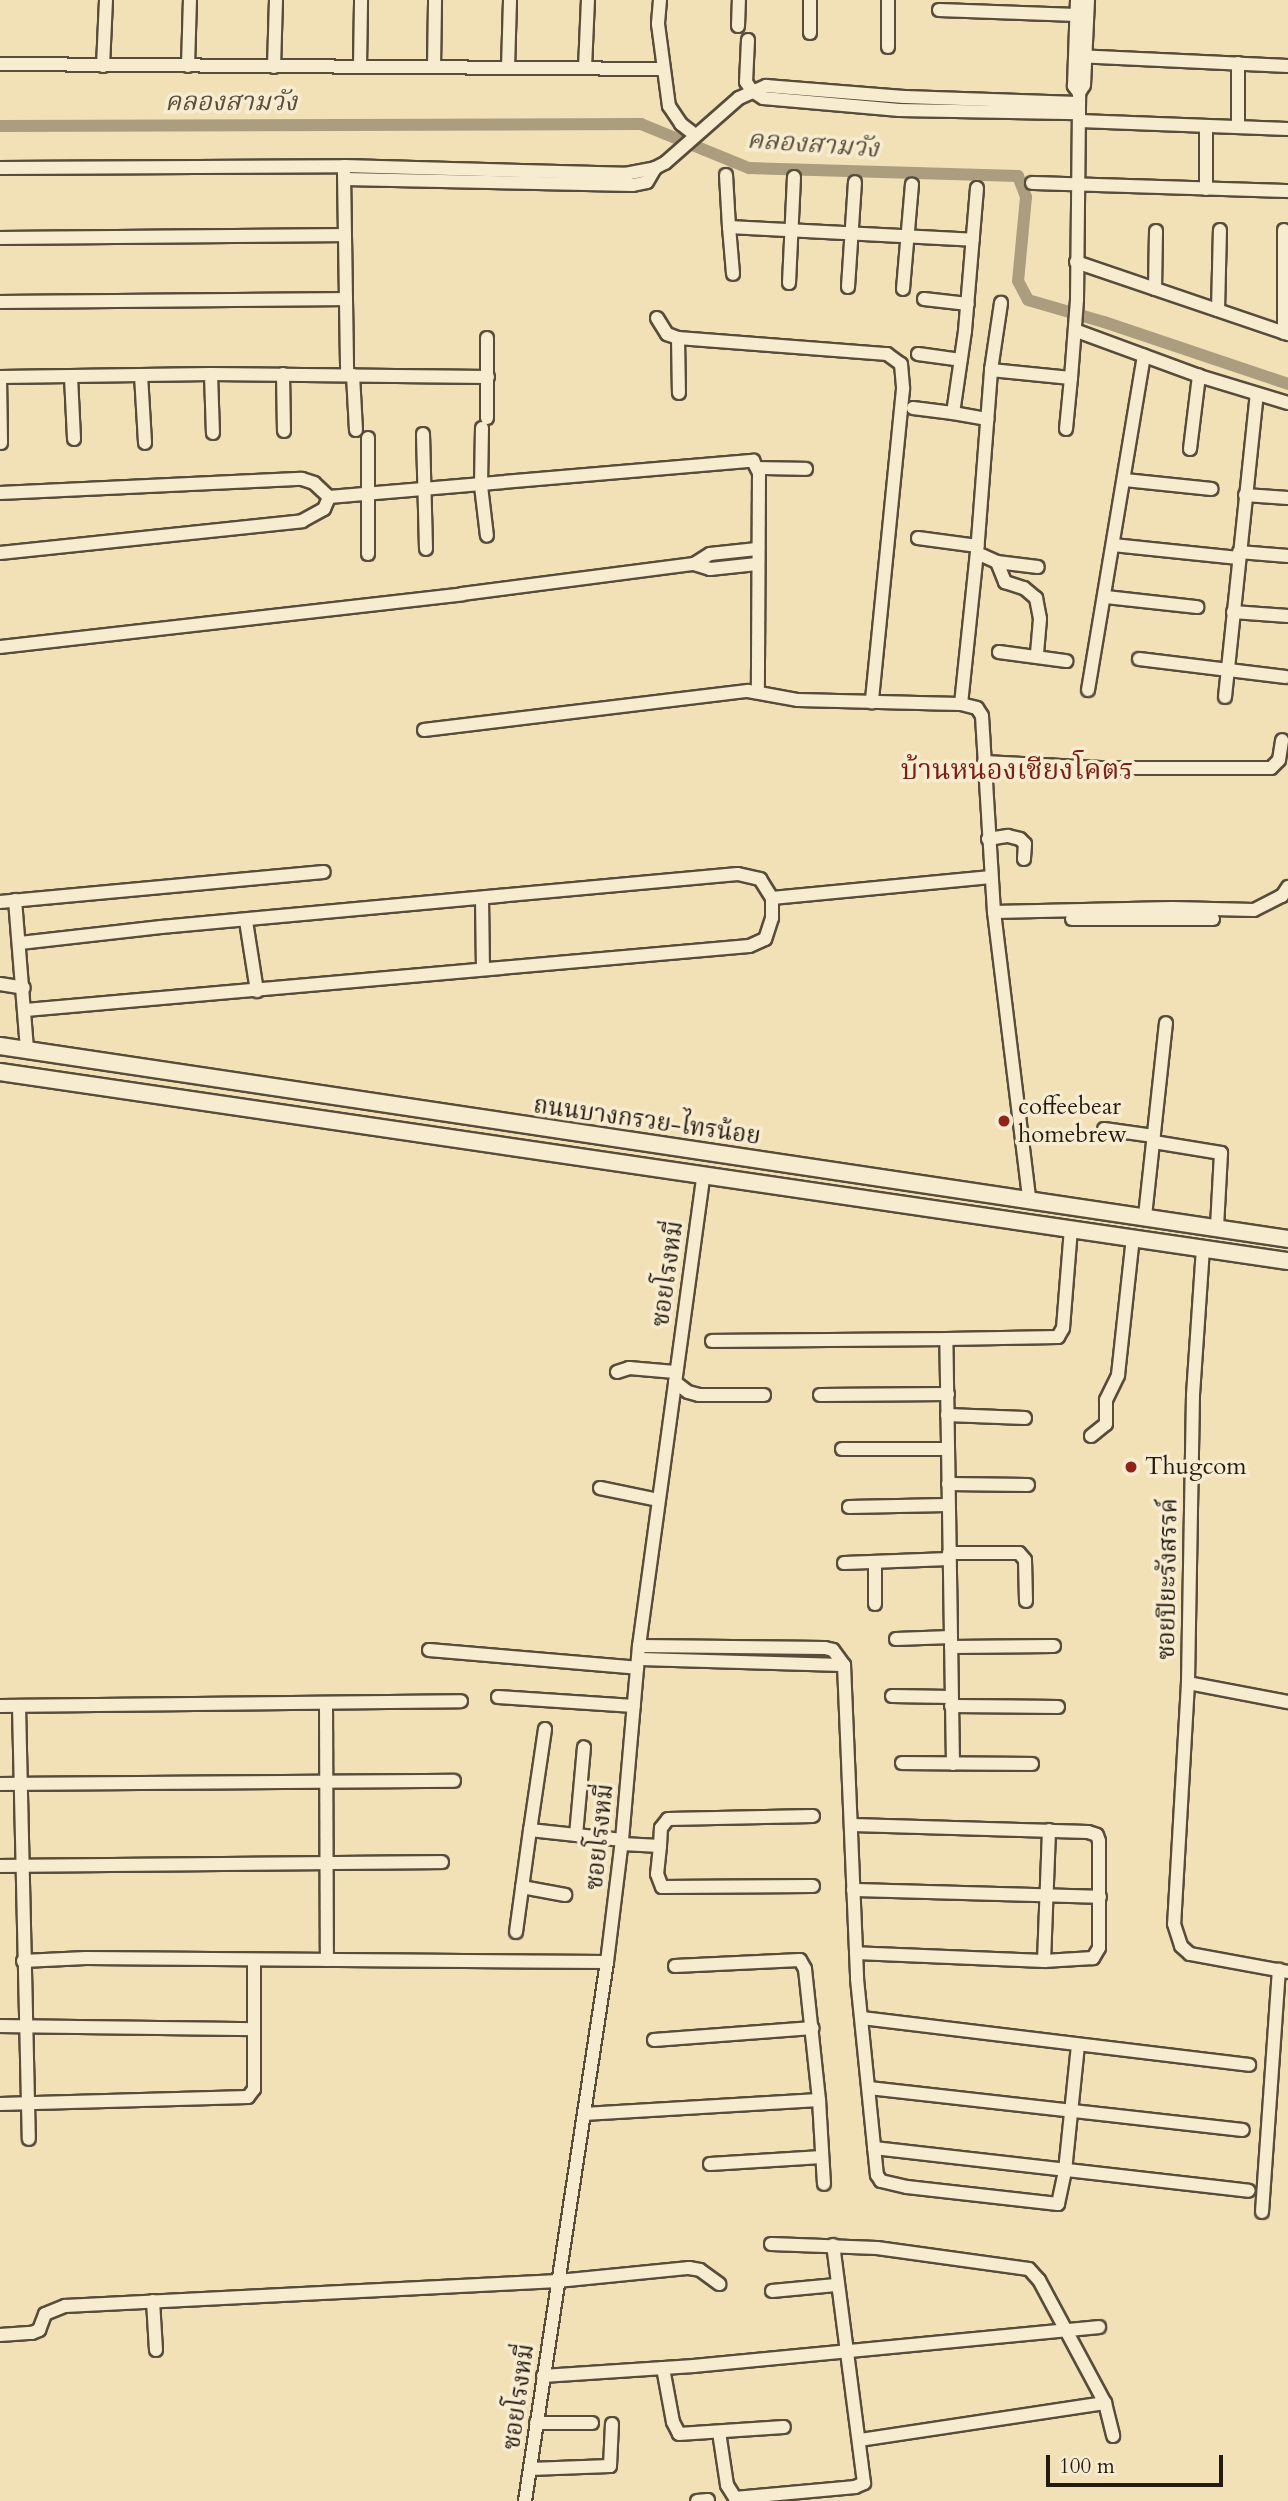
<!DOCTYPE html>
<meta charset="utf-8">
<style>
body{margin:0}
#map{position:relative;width:1288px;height:2501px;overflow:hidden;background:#f2e1b7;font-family:Cardo,"Noto Serif Thai",serif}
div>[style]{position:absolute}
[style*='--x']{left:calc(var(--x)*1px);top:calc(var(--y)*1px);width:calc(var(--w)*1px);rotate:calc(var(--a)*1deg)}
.canal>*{height:12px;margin:-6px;padding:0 6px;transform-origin:6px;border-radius:6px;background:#ac9d7f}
.roads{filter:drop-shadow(2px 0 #584c3a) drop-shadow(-2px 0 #584c3a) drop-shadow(0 2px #584c3a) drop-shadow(0 -2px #584c3a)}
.street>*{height:12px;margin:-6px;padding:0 6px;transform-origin:6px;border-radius:6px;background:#f7ecd0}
.secondary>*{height:16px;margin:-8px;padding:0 8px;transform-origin:8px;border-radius:8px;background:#f7ecd0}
.dots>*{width:19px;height:19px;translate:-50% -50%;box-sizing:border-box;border:4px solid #f7ecd0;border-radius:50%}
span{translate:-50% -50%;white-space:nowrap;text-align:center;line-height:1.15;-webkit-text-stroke:7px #f7ecd0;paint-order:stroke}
.poi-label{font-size:24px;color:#241a11}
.left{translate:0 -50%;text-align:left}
.street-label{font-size:24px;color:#241a11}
.water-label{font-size:26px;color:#5a4e3d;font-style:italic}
.quarter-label{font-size:28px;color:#7a1f14}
.scale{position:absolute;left:1046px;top:2455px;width:177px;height:32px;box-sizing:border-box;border:4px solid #241a11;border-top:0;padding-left:9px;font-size:21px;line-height:24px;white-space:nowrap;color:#241a11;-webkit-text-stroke:5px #f7ecd0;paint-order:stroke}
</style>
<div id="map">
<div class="canal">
<div style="--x:0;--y:126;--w:641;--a:-0.18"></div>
<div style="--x:641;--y:124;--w:117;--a:22.2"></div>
<div style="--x:749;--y:168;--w:269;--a:1.7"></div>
<div style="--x:1018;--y:176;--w:22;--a:69"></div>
<div style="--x:1026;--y:197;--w:84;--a:95.4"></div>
<div style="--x:1018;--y:281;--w:21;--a:62"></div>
<div style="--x:1028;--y:300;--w:79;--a:16.1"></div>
<div style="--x:1104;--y:322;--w:194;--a:18.6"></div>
</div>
<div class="roads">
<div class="street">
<div style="--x:660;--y:0;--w:24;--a:95"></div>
<div style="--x:658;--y:24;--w:83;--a:82.4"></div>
<div style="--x:669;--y:106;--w:22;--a:56"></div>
<div style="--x:681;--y:124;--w:18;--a:38"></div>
<div style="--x:939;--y:10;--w:138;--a:2.1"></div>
<div style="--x:738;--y:26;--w:26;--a:-88"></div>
<div style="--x:810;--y:33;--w:33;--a:-90"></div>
<div style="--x:748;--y:40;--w:42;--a:92.7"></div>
<div style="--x:746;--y:82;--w:11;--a:56"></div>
<div style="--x:752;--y:91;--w:13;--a:32"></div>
<div style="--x:763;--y:98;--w:137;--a:5"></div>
<div style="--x:899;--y:110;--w:180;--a:1"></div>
<div style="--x:888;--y:47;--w:47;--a:-90"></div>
<div style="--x:1076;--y:56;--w:212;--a:2.7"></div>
<div style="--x:1238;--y:63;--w:64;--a:90"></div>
<div style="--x:0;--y:64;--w:663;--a:0.43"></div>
<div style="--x:103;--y:66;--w:66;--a:-87.4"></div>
<div style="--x:188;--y:66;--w:66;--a:-88.3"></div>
<div style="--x:274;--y:67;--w:67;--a:-88.3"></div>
<div style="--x:360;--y:67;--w:67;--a:-89.1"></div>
<div style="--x:434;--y:67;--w:67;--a:-89.1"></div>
<div style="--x:508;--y:68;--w:68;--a:-88.3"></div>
<div style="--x:585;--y:68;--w:68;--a:-87.5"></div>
<div style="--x:1079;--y:93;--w:9;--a:-58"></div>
<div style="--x:1084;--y:85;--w:85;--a:-87.3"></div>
<div style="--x:1079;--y:121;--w:209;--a:2.2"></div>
<div style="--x:0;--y:168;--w:344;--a:-0.3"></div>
<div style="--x:344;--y:166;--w:281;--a:1.6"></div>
<div style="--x:625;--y:174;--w:31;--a:-11"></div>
<div style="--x:655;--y:168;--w:11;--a:-27"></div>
<div style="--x:665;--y:163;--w:98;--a:-41.3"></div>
<div style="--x:739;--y:98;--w:30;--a:-24"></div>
<div style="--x:766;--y:86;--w:138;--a:4.6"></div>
<div style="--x:904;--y:97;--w:175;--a:2"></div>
<div style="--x:344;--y:173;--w:202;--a:89.1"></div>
<div style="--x:726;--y:175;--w:52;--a:86.7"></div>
<div style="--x:729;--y:227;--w:244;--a:3"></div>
<div style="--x:345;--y:179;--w:288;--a:1.2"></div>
<div style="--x:633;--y:185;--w:14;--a:-12"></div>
<div style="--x:647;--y:182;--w:16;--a:-60"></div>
<div style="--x:1032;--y:183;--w:256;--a:1.8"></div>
<div style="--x:977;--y:188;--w:144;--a:94.8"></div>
<div style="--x:965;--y:331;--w:83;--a:98.3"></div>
<div style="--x:953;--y:413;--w:35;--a:10"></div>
<div style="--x:1206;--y:189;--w:63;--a:-90"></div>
<div style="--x:729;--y:227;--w:47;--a:85.1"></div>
<div style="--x:0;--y:238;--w:345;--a:-0.5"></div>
<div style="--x:1076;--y:262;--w:224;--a:18.8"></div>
<div style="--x:789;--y:283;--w:106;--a:-87.3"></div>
<div style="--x:848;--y:287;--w:105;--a:-86.2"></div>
<div style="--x:903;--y:289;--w:105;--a:-85.1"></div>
<div style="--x:1155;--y:289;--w:58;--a:-89"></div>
<div style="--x:924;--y:299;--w:44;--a:6.5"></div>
<div style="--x:0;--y:302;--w:346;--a:-0.5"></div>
<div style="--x:1218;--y:310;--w:80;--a:-88.6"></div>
<div style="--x:657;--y:318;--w:19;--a:58"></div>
<div style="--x:667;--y:334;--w:12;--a:20"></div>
<div style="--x:678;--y:338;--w:210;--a:4.4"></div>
<div style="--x:887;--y:354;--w:17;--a:36"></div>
<div style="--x:901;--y:364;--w:25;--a:85"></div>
<div style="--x:903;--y:389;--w:315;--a:95.7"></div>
<div style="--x:1077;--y:331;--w:130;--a:20.2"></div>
<div style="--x:1199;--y:376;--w:93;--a:16.9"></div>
<div style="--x:1284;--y:333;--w:103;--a:-90"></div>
<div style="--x:678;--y:338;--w:55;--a:89"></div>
<div style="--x:918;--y:354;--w:43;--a:7.9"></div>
<div style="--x:991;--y:370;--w:68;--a:-81.5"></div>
<div style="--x:211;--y:374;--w:59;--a:88.1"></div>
<div style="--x:283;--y:374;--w:57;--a:89"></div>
<div style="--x:141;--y:375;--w:68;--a:86.6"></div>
<div style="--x:353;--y:375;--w:55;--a:86.9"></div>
<div style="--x:0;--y:377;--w:211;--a:-0.8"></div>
<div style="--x:211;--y:374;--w:277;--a:0.6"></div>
<div style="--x:0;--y:377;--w:66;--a:89.1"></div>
<div style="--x:71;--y:377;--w:62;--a:87.2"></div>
<div style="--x:913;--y:408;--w:40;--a:7.1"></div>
<div style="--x:487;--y:418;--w:80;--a:-90"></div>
<div style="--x:482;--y:428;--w:58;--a:91"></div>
<div style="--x:481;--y:486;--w:50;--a:83.2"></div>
<div style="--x:1066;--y:429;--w:51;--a:-84.4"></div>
<div style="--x:423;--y:434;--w:115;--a:88.5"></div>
<div style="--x:368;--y:438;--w:116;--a:90"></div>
<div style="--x:1190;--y:449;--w:74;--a:-83"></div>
<div style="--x:759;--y:468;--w:47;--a:1.2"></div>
<div style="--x:1125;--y:480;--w:87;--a:5.9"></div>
<div style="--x:0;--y:493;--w:302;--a:-2.7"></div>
<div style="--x:302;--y:479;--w:13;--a:18"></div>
<div style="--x:314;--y:483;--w:21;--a:43"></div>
<div style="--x:1245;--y:495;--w:43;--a:4"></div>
<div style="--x:329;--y:497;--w:426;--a:-4.9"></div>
<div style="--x:753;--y:461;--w:13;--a:63"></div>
<div style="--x:759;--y:473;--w:217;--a:90.3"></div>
<div style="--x:918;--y:538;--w:60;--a:7.7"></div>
<div style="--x:1113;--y:545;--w:126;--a:5.9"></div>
<div style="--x:1239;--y:552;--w:49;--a:4.7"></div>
<div style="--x:0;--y:553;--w:304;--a:-6"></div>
<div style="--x:302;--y:521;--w:25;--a:-29"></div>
<div style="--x:324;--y:509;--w:13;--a:-67"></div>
<div style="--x:977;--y:553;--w:22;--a:24"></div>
<div style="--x:997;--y:562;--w:22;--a:68"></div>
<div style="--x:1005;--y:582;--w:20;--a:18"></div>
<div style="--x:1024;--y:588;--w:16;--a:40"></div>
<div style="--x:1036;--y:598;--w:21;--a:79"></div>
<div style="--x:1040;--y:619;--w:38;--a:95"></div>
<div style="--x:997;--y:562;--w:41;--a:7"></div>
<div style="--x:694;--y:564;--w:17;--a:17"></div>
<div style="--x:710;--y:569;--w:47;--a:-6.1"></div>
<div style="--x:1106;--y:597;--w:92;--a:6.3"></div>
<div style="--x:1233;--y:612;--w:55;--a:4.2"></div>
<div style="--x:0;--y:647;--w:465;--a:-6.5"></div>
<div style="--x:462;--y:594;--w:234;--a:-7.4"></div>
<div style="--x:694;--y:564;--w:19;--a:-32"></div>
<div style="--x:710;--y:554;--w:47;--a:-6.1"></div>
<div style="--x:999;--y:652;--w:68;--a:7.7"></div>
<div style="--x:1139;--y:659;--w:148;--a:7"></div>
<div style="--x:1088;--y:690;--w:339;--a:-80.5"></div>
<div style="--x:1225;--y:697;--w:304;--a:-84"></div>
<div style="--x:961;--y:704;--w:152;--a:-84"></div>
<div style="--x:977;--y:553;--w:184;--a:-85.6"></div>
<div style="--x:991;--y:370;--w:80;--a:5.7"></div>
<div style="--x:1071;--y:378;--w:78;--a:-85.6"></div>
<div style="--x:1077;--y:300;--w:207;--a:-89.4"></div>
<div style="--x:1079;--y:93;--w:9;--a:-126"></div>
<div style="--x:1074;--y:86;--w:86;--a:-88"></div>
<div style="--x:424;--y:730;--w:326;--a:-6.9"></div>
<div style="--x:748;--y:691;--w:51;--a:10.2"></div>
<div style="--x:798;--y:700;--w:163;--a:1.4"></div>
<div style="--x:961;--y:704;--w:16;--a:14"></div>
<div style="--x:977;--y:708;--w:9;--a:58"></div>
<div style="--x:982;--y:716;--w:196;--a:86.5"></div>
<div style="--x:994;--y:912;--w:289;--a:83"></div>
<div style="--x:984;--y:762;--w:116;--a:3"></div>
<div style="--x:1100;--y:768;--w:171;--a:0"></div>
<div style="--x:1271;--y:768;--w:11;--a:-45"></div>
<div style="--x:1279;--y:760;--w:20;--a:-81"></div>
<div style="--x:988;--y:839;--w:20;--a:-9"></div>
<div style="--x:1008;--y:836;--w:12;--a:14"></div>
<div style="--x:1020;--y:839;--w:7;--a:45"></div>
<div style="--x:1025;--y:844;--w:15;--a:94"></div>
<div style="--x:482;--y:898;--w:71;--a:89.2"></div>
<div style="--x:772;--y:898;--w:220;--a:-5.5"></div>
<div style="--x:15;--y:900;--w:150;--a:85.4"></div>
<div style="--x:0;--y:902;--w:325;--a:-5.3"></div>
<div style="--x:994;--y:912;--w:178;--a:-1.3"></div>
<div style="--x:1172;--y:908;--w:82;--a:1.4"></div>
<div style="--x:1254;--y:910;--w:31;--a:-27"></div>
<div style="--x:1282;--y:896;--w:11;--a:-56"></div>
<div style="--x:1072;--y:919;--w:141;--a:0"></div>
<div style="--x:246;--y:921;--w:71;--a:81.1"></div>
<div style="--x:20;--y:943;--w:142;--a:-6.5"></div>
<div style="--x:161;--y:927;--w:579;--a:-5.25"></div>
<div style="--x:738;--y:874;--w:23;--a:13"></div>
<div style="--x:760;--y:879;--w:22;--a:58"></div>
<div style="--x:772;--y:898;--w:20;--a:90"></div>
<div style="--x:772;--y:918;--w:22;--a:108"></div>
<div style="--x:765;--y:939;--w:17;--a:156"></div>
<div style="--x:749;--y:946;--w:726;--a:174.94"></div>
<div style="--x:0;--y:984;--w:24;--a:9"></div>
<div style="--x:1104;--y:1129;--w:50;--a:8"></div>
<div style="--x:1154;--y:1142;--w:68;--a:9.3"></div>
<div style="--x:1221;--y:1153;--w:74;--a:93.1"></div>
<div style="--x:1145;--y:1216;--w:194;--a:-83.8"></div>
<div style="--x:1203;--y:1248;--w:147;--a:93.9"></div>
<div style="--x:1193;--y:1395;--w:288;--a:91"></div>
<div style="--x:1188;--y:1683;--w:102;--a:10.8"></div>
<div style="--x:712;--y:1341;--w:234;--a:-0.5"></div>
<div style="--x:617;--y:1372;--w:13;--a:-18"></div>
<div style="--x:629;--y:1368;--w:46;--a:5"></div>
<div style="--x:675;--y:1382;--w:16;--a:38"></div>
<div style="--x:688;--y:1392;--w:11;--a:15"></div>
<div style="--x:699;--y:1395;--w:65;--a:0"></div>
<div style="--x:820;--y:1395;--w:128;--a:-0.4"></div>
<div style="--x:947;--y:1415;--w:78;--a:2.2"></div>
<div style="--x:1091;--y:1436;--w:19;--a:-39"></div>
<div style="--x:1106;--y:1424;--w:24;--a:-90"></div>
<div style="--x:1106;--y:1400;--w:28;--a:-64"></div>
<div style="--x:1118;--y:1375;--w:138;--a:-83.8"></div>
<div style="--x:842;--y:1449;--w:105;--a:0"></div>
<div style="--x:948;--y:1484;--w:80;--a:0.7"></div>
<div style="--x:600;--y:1488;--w:59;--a:11.7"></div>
<div style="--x:849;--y:1507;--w:98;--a:-1.2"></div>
<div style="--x:949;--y:1553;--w:70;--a:0"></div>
<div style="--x:1019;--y:1553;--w:9;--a:49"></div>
<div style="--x:1025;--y:1560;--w:41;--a:88.6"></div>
<div style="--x:844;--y:1563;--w:105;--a:-2.2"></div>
<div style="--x:875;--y:1604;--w:41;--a:-90"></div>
<div style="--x:896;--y:1639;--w:55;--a:-2.1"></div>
<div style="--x:639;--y:1646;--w:186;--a:0.6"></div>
<div style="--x:825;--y:1648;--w:8;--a:14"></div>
<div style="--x:833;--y:1650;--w:19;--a:54"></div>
<div style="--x:844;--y:1665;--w:314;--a:87.6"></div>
<div style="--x:857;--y:1979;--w:197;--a:84.2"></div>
<div style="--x:877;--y:2175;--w:7;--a:56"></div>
<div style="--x:881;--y:2181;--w:27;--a:13"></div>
<div style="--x:907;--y:2187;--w:152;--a:6.4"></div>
<div style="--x:1058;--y:2204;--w:34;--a:-78"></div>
<div style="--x:1065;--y:2171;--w:126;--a:-84.1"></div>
<div style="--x:951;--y:1647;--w:103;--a:-0.6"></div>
<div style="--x:429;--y:1650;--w:209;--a:4.9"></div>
<div style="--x:638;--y:1659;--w:206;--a:1.7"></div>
<div style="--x:1188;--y:1683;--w:241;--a:93.3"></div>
<div style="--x:1174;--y:1924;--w:23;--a:72"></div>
<div style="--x:1181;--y:1946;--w:12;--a:42"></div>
<div style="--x:1190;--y:1954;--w:100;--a:10.4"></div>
<div style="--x:892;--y:1696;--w:59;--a:1"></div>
<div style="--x:498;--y:1697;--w:136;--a:3.8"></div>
<div style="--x:326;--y:1703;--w:257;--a:89.8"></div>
<div style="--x:0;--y:1706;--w:461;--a:-0.6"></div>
<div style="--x:19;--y:1706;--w:433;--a:88.7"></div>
<div style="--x:951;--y:1706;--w:107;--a:0.5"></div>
<div style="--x:545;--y:1729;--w:102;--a:98.4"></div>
<div style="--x:530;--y:1830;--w:93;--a:6.2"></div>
<div style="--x:902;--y:1763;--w:130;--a:0.4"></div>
<div style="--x:953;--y:1764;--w:425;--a:-90.9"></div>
<div style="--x:946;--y:1339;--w:112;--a:-1"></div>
<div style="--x:1058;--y:1337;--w:10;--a:-61"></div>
<div style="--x:1063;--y:1328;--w:100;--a:-85.4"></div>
<div style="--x:0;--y:1784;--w:454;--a:-0.4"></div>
<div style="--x:853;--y:1825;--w:235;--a:1.7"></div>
<div style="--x:1088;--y:1832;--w:9;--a:18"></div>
<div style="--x:1097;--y:1835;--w:6;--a:72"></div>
<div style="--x:1099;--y:1841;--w:107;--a:90"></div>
<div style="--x:1099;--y:1948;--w:12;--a:121"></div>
<div style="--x:1093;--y:1958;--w:49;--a:176.5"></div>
<div style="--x:1044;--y:1961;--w:188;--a:-177.6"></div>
<div style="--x:576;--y:1835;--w:88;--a:-84.8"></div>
<div style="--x:622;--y:1844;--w:38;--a:3"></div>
<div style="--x:660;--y:1846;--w:18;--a:-87"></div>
<div style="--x:661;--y:1828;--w:11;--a:-52"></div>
<div style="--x:668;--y:1819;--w:145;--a:-1.2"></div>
<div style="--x:660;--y:1846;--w:28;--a:96"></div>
<div style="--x:657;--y:1874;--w:14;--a:69"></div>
<div style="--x:662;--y:1887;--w:151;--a:-0.4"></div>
<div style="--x:0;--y:1866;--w:442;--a:-0.5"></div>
<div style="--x:522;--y:1887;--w:44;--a:10.5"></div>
<div style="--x:853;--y:1890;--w:247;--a:1.6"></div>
<div style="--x:516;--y:1932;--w:103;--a:-82.2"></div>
<div style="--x:23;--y:1961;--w:63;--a:-2.7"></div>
<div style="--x:86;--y:1958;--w:521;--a:0.44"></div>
<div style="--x:1044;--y:1961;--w:131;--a:-87.8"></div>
<div style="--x:675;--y:1966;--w:125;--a:-2.7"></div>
<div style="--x:800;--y:1960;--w:10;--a:61"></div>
<div style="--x:805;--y:1969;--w:132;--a:83.9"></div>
<div style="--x:862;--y:2018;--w:390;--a:6.9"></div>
<div style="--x:0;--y:2026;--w:253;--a:0.7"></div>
<div style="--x:654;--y:2040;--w:159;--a:-4.3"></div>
<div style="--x:869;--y:2088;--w:376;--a:6.4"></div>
<div style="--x:0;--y:2104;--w:248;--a:-1.6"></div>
<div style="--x:248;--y:2097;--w:10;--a:-53"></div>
<div style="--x:254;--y:2089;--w:129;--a:-90"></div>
<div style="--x:584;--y:2114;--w:235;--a:-3.4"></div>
<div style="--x:819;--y:2100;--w:84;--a:86.6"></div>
<div style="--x:874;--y:2148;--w:377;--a:6.5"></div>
<div style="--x:710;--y:2164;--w:112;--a:-3.6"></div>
<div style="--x:1262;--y:2212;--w:243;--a:-86"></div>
<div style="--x:771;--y:2244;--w:106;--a:2.2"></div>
<div style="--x:877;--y:2248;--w:153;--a:7.9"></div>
<div style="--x:1029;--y:2269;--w:15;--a:48"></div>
<div style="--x:1039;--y:2280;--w:140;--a:61.8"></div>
<div style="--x:1105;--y:2403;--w:34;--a:76"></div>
<div style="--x:772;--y:2291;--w:64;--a:-5.4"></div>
<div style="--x:153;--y:2301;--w:49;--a:86.5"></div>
<div style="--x:0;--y:2335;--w:32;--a:-4"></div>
<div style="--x:32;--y:2333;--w:8;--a:-23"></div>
<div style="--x:39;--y:2330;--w:17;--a:-69"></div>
<div style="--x:45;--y:2314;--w:22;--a:-22"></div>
<div style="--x:65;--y:2306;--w:494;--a:-2.9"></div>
<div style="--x:558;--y:2281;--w:132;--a:-5.7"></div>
<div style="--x:689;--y:2268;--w:11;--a:10"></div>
<div style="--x:700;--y:2270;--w:24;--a:36"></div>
<div style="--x:663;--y:2368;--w:55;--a:79.5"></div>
<div style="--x:673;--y:2422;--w:13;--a:63"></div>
<div style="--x:679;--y:2434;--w:105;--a:-3.8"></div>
<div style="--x:543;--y:2376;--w:151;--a:-3.8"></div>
<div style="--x:694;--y:2366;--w:407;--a:-5.5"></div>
<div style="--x:536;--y:2423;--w:56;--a:0"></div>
<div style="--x:719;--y:2432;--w:54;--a:81.4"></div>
<div style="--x:727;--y:2485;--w:15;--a:58"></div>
<div style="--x:735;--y:2498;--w:121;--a:-5.2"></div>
<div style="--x:855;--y:2487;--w:10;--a:-24"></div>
<div style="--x:864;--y:2483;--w:240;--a:-97.4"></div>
<div style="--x:860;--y:2440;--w:248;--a:-8.6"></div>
<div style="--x:530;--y:2469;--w:80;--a:-2.1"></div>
<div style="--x:610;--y:2466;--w:42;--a:-87.3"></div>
<div style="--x:525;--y:2501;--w:545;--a:-81.35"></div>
<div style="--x:607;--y:1962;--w:123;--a:-83"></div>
<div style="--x:622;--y:1840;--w:195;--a:-85"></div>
<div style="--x:639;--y:1646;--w:474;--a:-82.2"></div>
<div style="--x:697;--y:2501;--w:11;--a:-5"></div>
</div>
<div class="secondary">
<div style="--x:0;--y:1046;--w:1302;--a:8.52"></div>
<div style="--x:0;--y:1072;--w:1302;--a:8.35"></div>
</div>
</div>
<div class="dots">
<div style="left:1004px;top:1121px;background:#8f2418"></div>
<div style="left:1131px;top:1467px;background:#8f2418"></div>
</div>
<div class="poi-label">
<span class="left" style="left:1018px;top:1121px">coffeebear<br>homebrew</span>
<span class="left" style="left:1145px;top:1467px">Thugcom</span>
</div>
<div class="street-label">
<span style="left:647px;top:1121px;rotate:8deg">ถนนบางกรวย-ไทรน้อย</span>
<span style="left:668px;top:1274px;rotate:-82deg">ซอยโรงหมี่</span>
<span style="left:1168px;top:1579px;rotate:-89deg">ซอยปิยะรังสรรค์</span>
<span style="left:600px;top:1837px;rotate:-84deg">ซอยโรงหมี่</span>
<span style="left:519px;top:2397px;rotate:-82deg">ซอยโรงหมี่</span>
</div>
<div class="water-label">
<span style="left:231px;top:102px">คลองสามวัง</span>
<span style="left:813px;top:144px;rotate:4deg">คลองสามวัง</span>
</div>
<div class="quarter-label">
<span style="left:1017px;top:770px">บ้านหนองเชียงโคตร</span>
</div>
<div class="scale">100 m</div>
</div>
